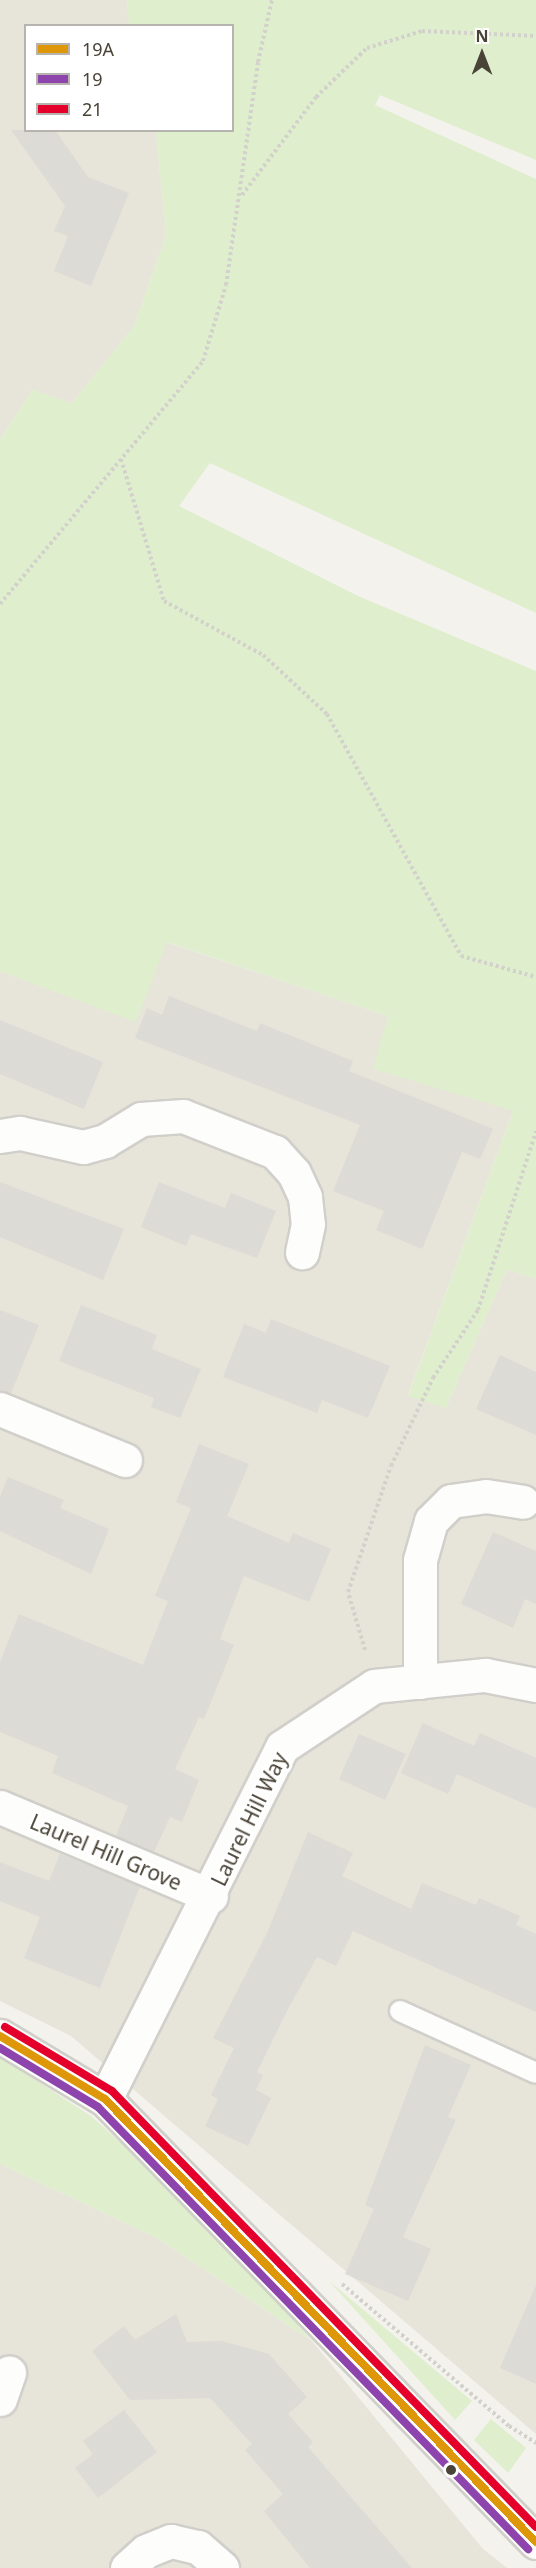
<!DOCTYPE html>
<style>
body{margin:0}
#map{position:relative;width:536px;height:2568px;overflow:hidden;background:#f3f2ed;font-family:"Noto Sans",sans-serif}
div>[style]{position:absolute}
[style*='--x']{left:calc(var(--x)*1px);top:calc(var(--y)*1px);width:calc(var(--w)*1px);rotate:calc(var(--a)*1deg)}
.residential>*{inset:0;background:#e7e4da}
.green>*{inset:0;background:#dfeecc}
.building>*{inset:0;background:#dddbd5}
.path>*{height:4px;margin-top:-2px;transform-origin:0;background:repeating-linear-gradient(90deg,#d3d1cb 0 3px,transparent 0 6px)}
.roads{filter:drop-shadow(2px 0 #d1cfca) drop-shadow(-2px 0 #d1cfca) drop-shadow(0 2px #d1cfca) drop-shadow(0 -2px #d1cfca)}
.lane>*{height:20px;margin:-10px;padding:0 10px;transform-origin:10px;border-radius:10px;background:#fdfdfc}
.street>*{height:33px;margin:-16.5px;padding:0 16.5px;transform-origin:16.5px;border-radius:16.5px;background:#fdfdfc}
.bus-1>*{height:8px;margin:-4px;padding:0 4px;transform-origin:4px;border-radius:4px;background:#dd9708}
.bus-2>*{height:8px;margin:-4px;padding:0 4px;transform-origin:4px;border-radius:4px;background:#8e44ad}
.bus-3>*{height:8px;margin:-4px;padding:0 4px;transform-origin:4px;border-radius:4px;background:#e4002b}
.dots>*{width:16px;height:16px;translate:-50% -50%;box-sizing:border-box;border:3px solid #fff;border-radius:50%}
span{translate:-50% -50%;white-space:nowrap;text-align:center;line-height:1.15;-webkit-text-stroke:6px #fff;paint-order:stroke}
.street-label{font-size:21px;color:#4a4437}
.legend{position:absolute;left:24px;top:24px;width:210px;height:108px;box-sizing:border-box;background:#fff;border:2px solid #b7b4af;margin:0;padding:8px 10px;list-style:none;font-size:18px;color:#4a4437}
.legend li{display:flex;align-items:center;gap:12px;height:30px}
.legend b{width:30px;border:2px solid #b7b4af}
.north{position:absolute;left:452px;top:24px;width:60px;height:60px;-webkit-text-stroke:4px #fff;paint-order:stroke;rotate:0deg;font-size:16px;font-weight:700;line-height:24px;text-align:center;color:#4a4437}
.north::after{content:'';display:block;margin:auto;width:21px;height:27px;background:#4a4437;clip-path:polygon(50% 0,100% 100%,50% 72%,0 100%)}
</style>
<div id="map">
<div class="residential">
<div style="clip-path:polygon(0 0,127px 0,129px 25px,26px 26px,26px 130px,156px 131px,166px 236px,134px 326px,72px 403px,32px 390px,0 440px)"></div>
<div style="clip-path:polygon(166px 942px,388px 1016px,513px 1111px,408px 1395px,446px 1408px,507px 1269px,536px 1279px,536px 2434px,71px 2036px,0 2001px,0 971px,135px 1021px)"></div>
<div style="clip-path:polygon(0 2164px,157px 2238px,312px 2341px,483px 2549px,507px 2568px,0 2568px)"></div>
</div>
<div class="green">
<div style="clip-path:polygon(127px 0,536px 0,536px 160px,380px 95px,375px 105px,536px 179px,536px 613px,210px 463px,179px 506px,358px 596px,536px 671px,536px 1279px,507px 1269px,446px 1408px,408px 1396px,513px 1111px,373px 1069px,388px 1016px,167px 942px,136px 1022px,0 971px,0 440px,32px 390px,72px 403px,134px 326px,166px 236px,156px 131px,232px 130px,232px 26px,129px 25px)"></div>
<div style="clip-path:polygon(0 2057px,91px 2116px,184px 2199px,312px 2341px,157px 2238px,0 2164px)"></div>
<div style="clip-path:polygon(329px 2281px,472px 2401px,455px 2420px)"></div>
<div style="clip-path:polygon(491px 2419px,526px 2448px,508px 2473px,474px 2440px)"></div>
</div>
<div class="building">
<div style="clip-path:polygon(11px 130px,55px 130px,88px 177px,129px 193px,91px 286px,54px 271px,68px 236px,54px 231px,65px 206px)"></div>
<div style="clip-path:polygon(169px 996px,257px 1031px,260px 1023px,353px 1061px,349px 1071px,493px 1129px,480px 1159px,462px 1152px,422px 1249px,376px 1230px,384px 1211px,333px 1191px,360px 1125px,135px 1038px,147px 1008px,162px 1015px)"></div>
<div style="clip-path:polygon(0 1020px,103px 1062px,84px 1109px,0 1074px)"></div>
<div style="clip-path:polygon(0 1182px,124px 1229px,103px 1280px,0 1237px)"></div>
<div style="clip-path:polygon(159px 1182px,225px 1208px,231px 1193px,276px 1211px,257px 1258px,191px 1234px,186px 1246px,141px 1227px)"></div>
<div style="clip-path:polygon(81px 1305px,157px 1335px,152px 1349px,201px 1369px,180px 1418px,151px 1407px,154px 1398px,59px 1361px)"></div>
<div style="clip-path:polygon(0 1310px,39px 1325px,11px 1393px,0 1391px)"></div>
<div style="clip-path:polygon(271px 1319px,390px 1366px,368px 1418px,322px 1400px,317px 1413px,223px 1377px,244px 1324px,266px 1333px)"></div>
<div style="clip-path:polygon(500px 1355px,536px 1372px,536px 1435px,476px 1409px)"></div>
<div style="clip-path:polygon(199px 1444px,249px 1464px,227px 1516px,289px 1543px,293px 1533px,331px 1549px,309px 1602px,244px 1576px,220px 1639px,234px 1645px,204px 1719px,199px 1717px,175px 1769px,199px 1780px,182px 1822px,170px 1817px,154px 1852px,116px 1836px,128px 1806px,52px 1773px,58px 1756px,0 1732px,0 1662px,19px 1614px,143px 1665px,168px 1601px,155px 1596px,191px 1508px,176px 1502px)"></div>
<div style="clip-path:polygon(8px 1477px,64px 1500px,60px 1508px,109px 1529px,91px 1574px,0 1531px,0 1497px)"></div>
<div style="clip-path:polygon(493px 1532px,536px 1551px,536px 1604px,525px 1599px,513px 1628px,461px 1604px)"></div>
<div style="clip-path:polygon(423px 1723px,474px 1746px,480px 1733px,536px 1758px,536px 1809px,457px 1774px,448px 1794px,401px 1773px)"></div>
<div style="clip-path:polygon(359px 1734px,406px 1754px,385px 1800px,339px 1779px)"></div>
<div style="clip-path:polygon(308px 1832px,353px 1853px,342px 1876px,411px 1909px,422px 1883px,476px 1905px,479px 1898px,520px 1916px,516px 1925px,536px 1934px,536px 2012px,353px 1931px,336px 1966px,317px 1957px,287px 2011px,257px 2072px,263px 2075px,256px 2090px,271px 2098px,248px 2146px,205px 2126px,218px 2099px,211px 2095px,234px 2048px,213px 2038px,267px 1933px)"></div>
<div style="clip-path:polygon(60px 1854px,140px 1886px,100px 1988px,24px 1958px,40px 1917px,0 1901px,0 1862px,49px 1881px)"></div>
<div style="clip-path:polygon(425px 2045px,471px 2065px,448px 2117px,456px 2120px,403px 2237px,431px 2249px,408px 2301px,345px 2274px,374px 2209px,365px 2205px)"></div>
<div style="clip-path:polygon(536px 2285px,536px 2384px,500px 2368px)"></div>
<div style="clip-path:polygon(176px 2314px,187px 2342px,222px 2341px,269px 2354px,307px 2397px,288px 2414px,313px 2442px,308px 2447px,412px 2568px,310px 2568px,264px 2511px,283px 2494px,245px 2450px,252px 2444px,210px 2398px,130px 2400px,92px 2351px,124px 2326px,135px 2340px)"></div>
<div style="clip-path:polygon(124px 2410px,157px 2452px,98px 2498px,75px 2468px,93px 2454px,83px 2441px)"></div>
</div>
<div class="path">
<div style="--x:242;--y:195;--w:123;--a:-52.9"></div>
<div style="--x:316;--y:97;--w:71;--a:-43.9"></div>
<div style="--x:367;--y:48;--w:58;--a:-17.2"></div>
<div style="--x:422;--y:31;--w:114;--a:2.5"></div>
<div style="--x:121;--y:459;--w:148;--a:73.2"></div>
<div style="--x:164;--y:601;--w:113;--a:28.6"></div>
<div style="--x:263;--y:655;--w:87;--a:42.7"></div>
<div style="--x:327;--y:714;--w:277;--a:61"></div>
<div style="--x:461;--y:956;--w:78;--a:15.6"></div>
<div style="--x:0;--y:604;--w:317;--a:-50.1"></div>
<div style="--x:203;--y:361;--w:79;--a:-73.2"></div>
<div style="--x:226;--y:285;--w:225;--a:-81.8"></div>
<div style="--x:258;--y:62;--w:64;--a:-77.3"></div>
<div style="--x:365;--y:1650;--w:60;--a:-106.3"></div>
<div style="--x:348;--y:1592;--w:133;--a:-71.2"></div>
<div style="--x:391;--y:1466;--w:98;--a:-64.5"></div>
<div style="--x:433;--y:1378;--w:82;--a:-56.5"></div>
<div style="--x:478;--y:1310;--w:188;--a:-72"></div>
<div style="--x:342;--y:2284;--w:219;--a:40.4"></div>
<div style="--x:509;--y:2426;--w:32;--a:32"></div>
</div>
<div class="roads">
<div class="lane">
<div style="--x:400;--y:2011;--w:149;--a:24.5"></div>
</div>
<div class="street">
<div style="--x:0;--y:1136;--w:20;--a:-9"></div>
<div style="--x:20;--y:1133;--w:65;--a:12.5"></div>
<div style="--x:83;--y:1147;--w:23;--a:-15"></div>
<div style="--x:105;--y:1141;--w:42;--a:-31.4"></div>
<div style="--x:141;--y:1119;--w:42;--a:-4.1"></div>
<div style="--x:183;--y:1116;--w:99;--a:21.4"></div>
<div style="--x:275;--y:1152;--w:28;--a:48"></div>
<div style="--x:294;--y:1173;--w:26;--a:65"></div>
<div style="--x:305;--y:1197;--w:27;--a:84"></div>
<div style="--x:308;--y:1224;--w:29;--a:102"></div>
<div style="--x:0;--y:1409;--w:135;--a:22.2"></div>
<div style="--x:420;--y:1682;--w:122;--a:-90"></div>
<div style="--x:420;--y:1560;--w:41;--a:-74.2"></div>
<div style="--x:431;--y:1521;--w:28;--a:-45"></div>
<div style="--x:451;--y:1501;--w:35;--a:-8"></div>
<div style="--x:486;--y:1496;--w:37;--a:9"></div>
<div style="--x:0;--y:1807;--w:229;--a:22.9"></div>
<div style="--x:0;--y:2036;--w:122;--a:31"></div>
<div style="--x:105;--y:2099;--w:618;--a:45.79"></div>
<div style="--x:105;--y:2099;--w:394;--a:-63.3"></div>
<div style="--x:282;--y:1747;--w:110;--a:-33.5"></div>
<div style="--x:374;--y:1686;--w:112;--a:-5.7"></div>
<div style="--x:485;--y:1675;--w:52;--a:11.1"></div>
<div style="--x:0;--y:2399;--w:28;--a:-71"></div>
<div style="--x:127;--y:2568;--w:25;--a:-42"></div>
<div style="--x:146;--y:2551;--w:27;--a:-22"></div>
<div style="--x:171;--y:2541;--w:28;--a:13"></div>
<div style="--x:198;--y:2547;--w:32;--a:41"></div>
</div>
</div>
<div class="bus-1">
<div style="--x:0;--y:2036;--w:122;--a:31"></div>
<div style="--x:105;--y:2099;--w:618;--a:45.79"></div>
</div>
<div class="bus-2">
<div style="--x:0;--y:2048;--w:114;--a:31"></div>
<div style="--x:98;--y:2107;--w:617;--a:45.79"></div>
</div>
<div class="bus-3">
<div style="--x:5;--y:2027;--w:125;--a:30.9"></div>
<div style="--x:112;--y:2091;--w:608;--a:45.8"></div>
</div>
<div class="dots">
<div style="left:451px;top:2470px;background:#4a4437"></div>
</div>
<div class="street-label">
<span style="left:249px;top:1819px;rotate:-64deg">Laurel Hill Way</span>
<span style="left:106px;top:1852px;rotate:23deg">Laurel Hill Grove</span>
</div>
<ul class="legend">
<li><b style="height:8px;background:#dd9708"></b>19A</li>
<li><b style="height:8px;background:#8e44ad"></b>19</li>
<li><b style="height:8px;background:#e4002b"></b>21</li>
</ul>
<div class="north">N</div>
</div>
